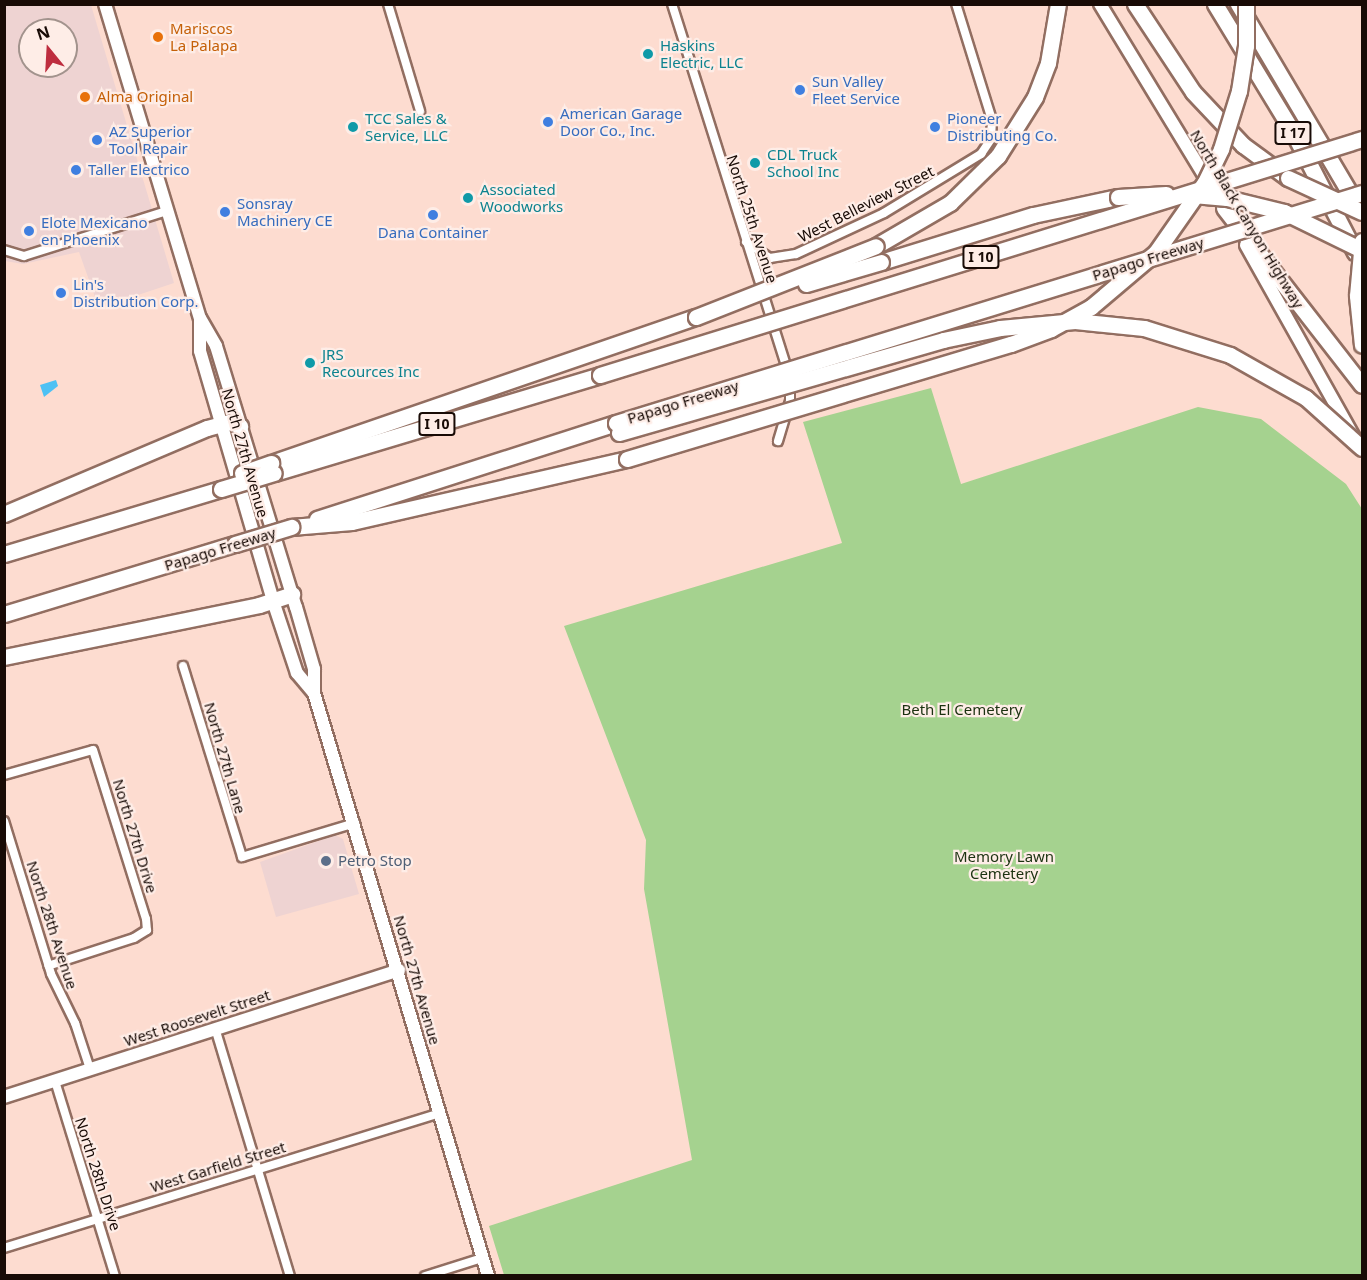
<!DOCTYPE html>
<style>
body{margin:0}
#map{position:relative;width:1367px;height:1280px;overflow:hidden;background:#fddcd0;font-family:"Noto Sans",sans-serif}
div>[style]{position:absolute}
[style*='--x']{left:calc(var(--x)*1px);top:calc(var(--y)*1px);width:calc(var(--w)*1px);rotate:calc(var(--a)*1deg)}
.commercial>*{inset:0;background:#eed3d2}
.green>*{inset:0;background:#a5d28f}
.water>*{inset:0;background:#4dc1f4}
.roads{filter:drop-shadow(2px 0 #926e61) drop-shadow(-2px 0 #926e61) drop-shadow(0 2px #926e61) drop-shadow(0 -2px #926e61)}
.street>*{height:8px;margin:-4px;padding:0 4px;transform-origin:4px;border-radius:4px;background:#fff}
.secondary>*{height:12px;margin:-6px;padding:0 6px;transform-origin:6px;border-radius:6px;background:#fff}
.highway>*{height:15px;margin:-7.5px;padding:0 7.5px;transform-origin:7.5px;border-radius:7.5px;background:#fff}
.bridges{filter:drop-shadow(2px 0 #926e61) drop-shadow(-2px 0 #926e61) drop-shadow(0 2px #926e61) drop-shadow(0 -2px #926e61)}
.highway-bridge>*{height:15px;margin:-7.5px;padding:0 7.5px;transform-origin:7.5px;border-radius:7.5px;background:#fff}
.dots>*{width:16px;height:16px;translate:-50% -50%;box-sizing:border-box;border:3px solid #feede7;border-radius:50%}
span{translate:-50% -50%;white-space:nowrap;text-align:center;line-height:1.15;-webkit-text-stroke:4.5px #feede7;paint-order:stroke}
.shield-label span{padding:2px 4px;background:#feede7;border:2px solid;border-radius:4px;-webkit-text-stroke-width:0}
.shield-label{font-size:14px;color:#180b06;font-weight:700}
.food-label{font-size:15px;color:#c56008}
.left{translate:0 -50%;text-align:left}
.culture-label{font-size:15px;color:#0d838f}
.shop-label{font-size:15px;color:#366cbe}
.street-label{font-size:15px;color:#180b06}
.park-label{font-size:15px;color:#1c3211}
.service-label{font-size:15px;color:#4e5e75}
.frame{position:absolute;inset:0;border:6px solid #180b06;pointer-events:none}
.north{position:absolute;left:18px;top:18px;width:60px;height:60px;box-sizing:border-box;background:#feede7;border:2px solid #a2938d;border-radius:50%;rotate:342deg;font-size:16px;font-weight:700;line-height:24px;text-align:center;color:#180b06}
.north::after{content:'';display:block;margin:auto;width:21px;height:27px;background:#be2d3f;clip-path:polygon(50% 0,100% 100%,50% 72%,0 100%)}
</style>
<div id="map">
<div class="commercial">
<div style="clip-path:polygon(evenodd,4px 5px,91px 5px,174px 283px,99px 308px,79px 252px,23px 264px,5px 261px,4px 5px,30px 30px,66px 30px,66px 66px,30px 66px,30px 30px)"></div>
<div style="clip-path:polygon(335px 835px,343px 839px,359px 894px,276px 917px,260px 862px)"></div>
</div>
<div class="green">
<div style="clip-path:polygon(931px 388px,961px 484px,1198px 407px,1261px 419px,1346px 484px,1362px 509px,1362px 1275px,504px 1275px,489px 1226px,692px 1160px,644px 889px,646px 840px,564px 626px,842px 543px,803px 422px)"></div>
</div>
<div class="water">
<div style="clip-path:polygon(56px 380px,58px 386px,44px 397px,40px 385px)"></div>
</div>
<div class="roads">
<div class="street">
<div style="--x:388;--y:4;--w:112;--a:73.3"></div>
<div style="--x:672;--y:4;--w:393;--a:72.5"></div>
<div style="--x:790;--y:379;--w:22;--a:90"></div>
<div style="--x:790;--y:401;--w:42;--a:106.7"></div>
<div style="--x:746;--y:242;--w:29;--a:34"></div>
<div style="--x:770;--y:258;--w:26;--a:-9"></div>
<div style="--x:796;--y:254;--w:97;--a:-25"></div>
<div style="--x:884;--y:213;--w:114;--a:-31.3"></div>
<div style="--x:981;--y:154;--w:18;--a:-56"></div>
<div style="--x:991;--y:139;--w:19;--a:-87"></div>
<div style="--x:992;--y:120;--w:121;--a:-107.2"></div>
<div style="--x:4;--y:250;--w:21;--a:17"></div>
<div style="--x:24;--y:256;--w:150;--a:-17.5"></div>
<div style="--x:183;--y:666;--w:200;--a:72.8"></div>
<div style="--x:242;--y:857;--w:118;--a:-16.7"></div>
<div style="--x:4;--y:775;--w:92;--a:-15.7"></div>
<div style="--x:93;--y:750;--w:177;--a:72.6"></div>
<div style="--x:146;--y:919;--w:11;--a:85"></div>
<div style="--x:147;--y:930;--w:15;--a:148"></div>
<div style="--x:134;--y:938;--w:90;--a:162"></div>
<div style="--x:4;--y:821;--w:160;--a:72.9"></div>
<div style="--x:51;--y:974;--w:55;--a:63.9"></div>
<div style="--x:75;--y:1023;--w:48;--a:71.9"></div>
<div style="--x:215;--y:1028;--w:259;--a:73.2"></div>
<div style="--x:55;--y:1081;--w:204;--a:72.9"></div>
<div style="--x:4;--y:1248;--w:456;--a:-17.2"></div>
<div style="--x:425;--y:1276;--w:60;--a:-17.5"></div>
</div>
<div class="secondary">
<div style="--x:105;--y:4;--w:328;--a:73.2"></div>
<div style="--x:200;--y:318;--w:32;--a:60"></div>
<div style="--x:216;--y:346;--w:273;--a:73"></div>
<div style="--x:296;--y:607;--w:65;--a:73.8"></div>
<div style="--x:314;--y:669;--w:24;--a:90"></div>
<div style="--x:314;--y:693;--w:608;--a:73.38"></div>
<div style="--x:1100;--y:4;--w:210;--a:58.7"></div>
<div style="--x:1246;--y:245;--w:223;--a:60.7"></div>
<div style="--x:200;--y:319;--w:32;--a:90"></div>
<div style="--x:200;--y:351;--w:260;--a:73.7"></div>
<div style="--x:273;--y:601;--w:76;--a:71.6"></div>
<div style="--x:297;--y:673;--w:26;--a:50"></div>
<div style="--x:4;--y:1097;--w:415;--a:-17.8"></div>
</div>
<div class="highway">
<div style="--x:1135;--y:4;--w:105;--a:56.6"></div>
<div style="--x:1193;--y:92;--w:73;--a:46.7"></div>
<div style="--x:1243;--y:145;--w:56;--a:36.3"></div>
<div style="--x:1215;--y:4;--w:152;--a:58.7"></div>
<div style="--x:1294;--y:134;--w:133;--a:62.7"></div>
<div style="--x:1238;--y:4;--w:236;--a:59.4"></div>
<div style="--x:1224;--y:208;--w:224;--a:52.1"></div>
<div style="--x:876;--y:246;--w:86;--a:-30.2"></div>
<div style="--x:950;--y:203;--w:67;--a:-44.4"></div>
<div style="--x:998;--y:156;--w:70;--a:-57.9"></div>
<div style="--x:1035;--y:97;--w:36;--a:-69"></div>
<div style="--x:1048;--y:63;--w:60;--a:-80.4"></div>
<div style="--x:881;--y:262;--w:159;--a:-17.2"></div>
<div style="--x:1033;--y:215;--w:87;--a:-12"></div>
<div style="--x:271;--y:463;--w:449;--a:-19"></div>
<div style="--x:274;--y:473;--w:340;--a:-16.7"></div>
<div style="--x:4;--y:514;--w:220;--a:-23"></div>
<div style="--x:207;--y:428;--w:24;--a:-15"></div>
<div style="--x:230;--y:422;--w:11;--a:22"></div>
<div style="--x:317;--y:519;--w:314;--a:-17.8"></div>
<div style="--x:291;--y:527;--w:61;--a:-4.7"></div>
<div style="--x:352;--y:522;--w:282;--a:-12.9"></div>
<div style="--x:4;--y:554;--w:227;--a:-16.7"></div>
<div style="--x:4;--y:614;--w:241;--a:-16.9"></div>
<div style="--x:4;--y:657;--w:260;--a:-11.5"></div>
<div style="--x:259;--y:605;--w:35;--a:-18"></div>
</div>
</div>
<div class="bridges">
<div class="highway-bridge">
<div style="--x:1288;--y:178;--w:81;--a:24.7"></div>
<div style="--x:1193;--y:195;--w:34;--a:5"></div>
<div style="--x:1227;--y:198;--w:59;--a:13.8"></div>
<div style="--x:1284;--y:212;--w:87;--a:26"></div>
<div style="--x:1118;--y:197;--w:48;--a:-3.6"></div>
<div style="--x:1362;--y:241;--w:55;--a:95.2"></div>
<div style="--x:1357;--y:296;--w:49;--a:84.2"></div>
<div style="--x:806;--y:284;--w:78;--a:-16.3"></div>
<div style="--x:696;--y:317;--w:193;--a:-21.5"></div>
<div style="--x:600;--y:375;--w:798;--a:-17.21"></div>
<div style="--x:616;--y:423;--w:781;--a:-17.14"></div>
<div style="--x:619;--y:433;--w:337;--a:-16"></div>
<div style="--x:943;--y:340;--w:58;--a:-11.9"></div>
<div style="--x:1000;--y:328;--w:75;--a:-5.3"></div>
<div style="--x:1075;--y:321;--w:69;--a:5.8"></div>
<div style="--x:1144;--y:328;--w:90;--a:17.4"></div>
<div style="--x:1230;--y:355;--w:87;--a:29.5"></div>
<div style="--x:1306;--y:398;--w:75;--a:41.8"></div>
<div style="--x:627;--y:459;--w:401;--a:-16.7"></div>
<div style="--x:1011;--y:344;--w:43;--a:-20.6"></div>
<div style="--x:1051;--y:329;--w:46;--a:-28.8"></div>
<div style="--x:1091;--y:307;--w:85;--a:-40.2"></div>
<div style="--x:1156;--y:252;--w:85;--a:-55"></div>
<div style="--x:1205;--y:182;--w:37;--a:-64"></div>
<div style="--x:1221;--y:149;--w:61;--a:-72.8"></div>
<div style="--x:1239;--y:91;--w:46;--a:-81.2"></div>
<div style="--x:1246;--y:46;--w:42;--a:-90"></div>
<div style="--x:242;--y:473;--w:31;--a:-19"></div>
<div style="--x:221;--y:489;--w:55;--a:-16.8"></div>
<div style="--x:235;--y:544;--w:59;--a:-16.9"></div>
</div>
</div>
<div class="dots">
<div style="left:158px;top:37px;background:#e8710a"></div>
<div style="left:648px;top:54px;background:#0f9aa8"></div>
<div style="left:800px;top:90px;background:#3f7fe0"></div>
<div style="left:85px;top:97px;background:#e8710a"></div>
<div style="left:548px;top:122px;background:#3f7fe0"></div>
<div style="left:353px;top:127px;background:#0f9aa8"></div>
<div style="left:935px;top:127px;background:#3f7fe0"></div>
<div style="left:97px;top:140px;background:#3f7fe0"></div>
<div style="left:755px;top:163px;background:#0f9aa8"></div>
<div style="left:76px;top:170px;background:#3f7fe0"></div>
<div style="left:468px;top:198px;background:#0f9aa8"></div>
<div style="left:225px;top:212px;background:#3f7fe0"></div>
<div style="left:433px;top:215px;background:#3f7fe0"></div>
<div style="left:29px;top:231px;background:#3f7fe0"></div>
<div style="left:61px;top:293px;background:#3f7fe0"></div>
<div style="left:310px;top:363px;background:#0f9aa8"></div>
<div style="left:326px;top:861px;background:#5c6f8a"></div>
</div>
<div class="shield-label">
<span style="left:1293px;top:133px">I 17</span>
<span style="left:981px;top:257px">I 10</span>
<span style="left:437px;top:424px">I 10</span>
</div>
<div class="food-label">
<span class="left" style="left:170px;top:37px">Mariscos<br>La Palapa</span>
<span class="left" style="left:97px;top:97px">Alma Original</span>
</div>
<div class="culture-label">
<span class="left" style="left:660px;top:54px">Haskins<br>Electric, LLC</span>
<span class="left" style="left:365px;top:127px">TCC Sales &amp;<br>Service, LLC</span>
<span class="left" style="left:767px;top:163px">CDL Truck<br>School Inc</span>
<span class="left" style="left:480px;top:198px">Associated<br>Woodworks</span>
<span class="left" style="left:322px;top:363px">JRS<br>Recources Inc</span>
</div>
<div class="shop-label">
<span class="left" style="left:812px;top:90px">Sun Valley<br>Fleet Service</span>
<span class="left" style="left:560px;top:122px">American Garage<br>Door Co., Inc.</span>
<span class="left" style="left:947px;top:127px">Pioneer<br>Distributing Co.</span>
<span class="left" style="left:109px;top:140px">AZ Superior<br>Tool Repair</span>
<span class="left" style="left:88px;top:170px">Taller Electrico</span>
<span class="left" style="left:237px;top:212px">Sonsray<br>Machinery CE</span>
<span class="left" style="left:41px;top:231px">Elote Mexicano<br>en Phoenix</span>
<span style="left:433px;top:233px">Dana Container</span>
<span class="left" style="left:73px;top:293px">Lin's<br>Distribution Corp.</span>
</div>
<div class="street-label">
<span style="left:866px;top:204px;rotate:-27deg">West Belleview Street</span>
<span style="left:752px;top:219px;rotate:72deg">North 25th Avenue</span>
<span style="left:1247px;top:219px;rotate:59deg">North Black Canyon Highway</span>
<span style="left:1148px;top:259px;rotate:-17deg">Papago Freeway</span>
<span style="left:683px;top:402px;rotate:-17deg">Papago Freeway</span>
<span style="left:245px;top:453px;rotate:74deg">North 27th Avenue</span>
<span style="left:220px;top:549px;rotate:-17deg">Papago Freeway</span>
<span style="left:225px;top:758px;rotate:74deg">North 27th Lane</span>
<span style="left:135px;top:836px;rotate:73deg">North 27th Drive</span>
<span style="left:52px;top:925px;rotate:72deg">North 28th Avenue</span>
<span style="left:417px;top:980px;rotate:74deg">North 27th Avenue</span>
<span style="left:197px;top:1018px;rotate:-18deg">West Roosevelt Street</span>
<span style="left:218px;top:1167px;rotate:-17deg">West Garfield Street</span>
<span style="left:98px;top:1174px;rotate:72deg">North 28th Drive</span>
</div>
<div class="park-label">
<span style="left:962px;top:710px">Beth El Cemetery</span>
<span style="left:1004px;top:865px">Memory Lawn<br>Cemetery</span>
</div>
<div class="service-label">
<span class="left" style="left:338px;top:861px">Petro Stop</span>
</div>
<div class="frame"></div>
<div class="north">N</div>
</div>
